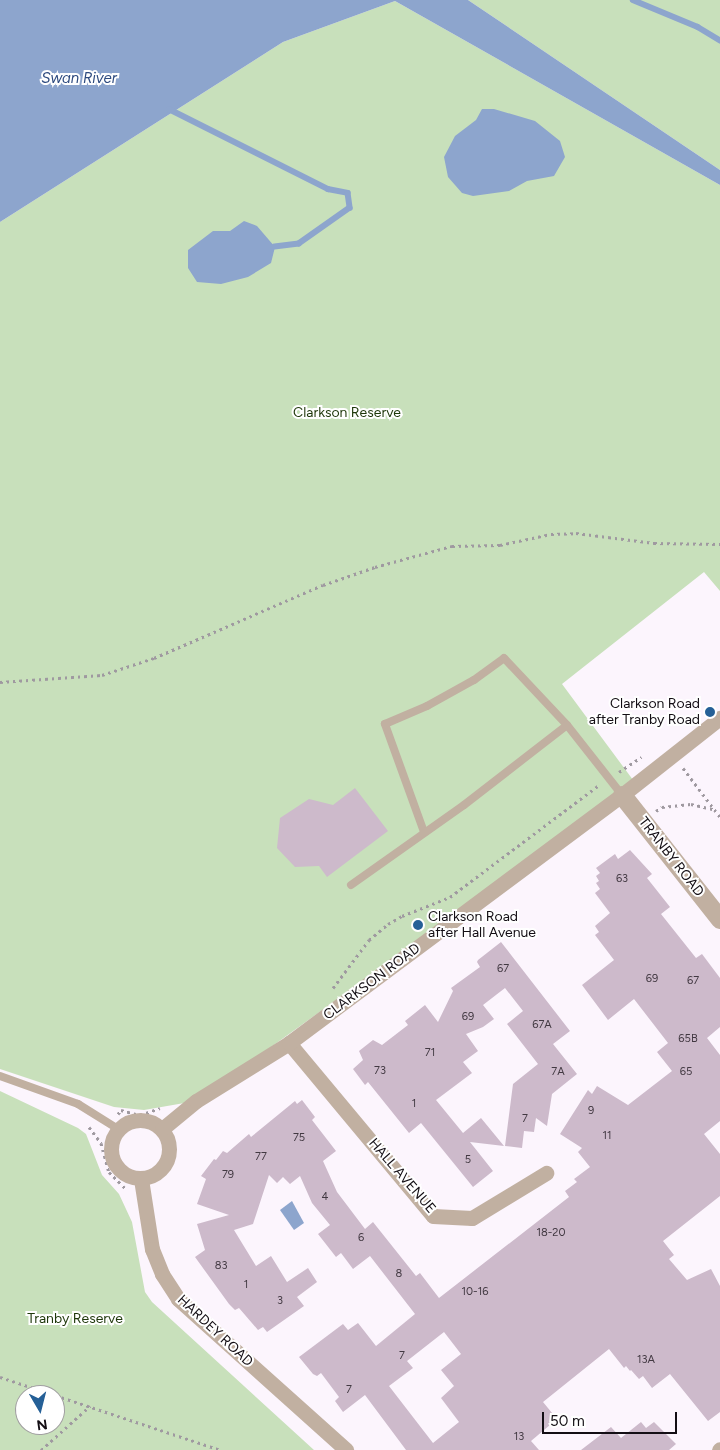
<!DOCTYPE html>
<style>
body{margin:0}
#map{position:relative;width:720px;height:1450px;overflow:hidden;background:#fcf5fd;font-family:Figtree,sans-serif}
div>[style]{position:absolute}
[style*='--x']{left:calc(var(--x)*1px);top:calc(var(--y)*1px);width:calc(var(--w)*1px);rotate:calc(var(--a)*1deg)}
.green>*{inset:0;background:#c8e0bb}
.water>*{inset:0;background:#8da5cd}
.stream>*{height:5.5px;margin:-2.75px;padding:0 2.75px;transform-origin:2.75px;border-radius:2.75px;background:#8da5cd}
.building>*{inset:0;background:#cdbacb}
.path>*{height:3px;margin-top:-1.5px;transform-origin:0;background:repeating-linear-gradient(90deg,#9f99a0 0 2.5px,transparent 0 6.5px)}
.service>*{height:8px;margin:-4px;padding:0 4px;transform-origin:4px;border-radius:4px;background:#c1b0a1}
.minor>*{height:15px;margin:-7.5px;padding:0 7.5px;transform-origin:7.5px;border-radius:7.5px;background:#c1b0a1}
.minor>.ring{margin:-7.5px;padding:0;box-sizing:content-box;background:none;border:15px solid #c1b0a1;border-radius:50%}
.tertiary>*{height:19px;margin:-9.5px;padding:0 9.5px;transform-origin:9.5px;border-radius:9.5px;background:#c1b0a1}
.dots>*{width:14px;height:14px;translate:-50% -50%;box-sizing:border-box;border:2px solid #fff;border-radius:50%}
span{translate:-50% -50%;white-space:nowrap;text-align:center;line-height:1.15;-webkit-text-stroke:4px #fff;paint-order:stroke}
.number-label{font-size:11px;color:#423942}
.number-label span{-webkit-text-stroke-width:0}
.park-label{font-size:14px;color:#1e370a}
.poi-label{font-size:14px;color:#130e14}
.right{translate:-100% -50%;text-align:right}
.left{translate:0 -50%;text-align:left}
.street-label{font-size:14px;color:#130e14}
.water-label{font-size:15px;color:#2d4a7f;font-style:italic}
.north{position:absolute;left:15px;top:1385px;width:50px;height:50px;box-sizing:border-box;background:#fff;border:1px solid #a19fa1;border-radius:50%;rotate:172deg;font-size:14px;font-weight:700;line-height:20px;text-align:center;color:#130e14}
.north::after{content:'';display:block;margin:auto;width:18px;height:22px;background:#256097;clip-path:polygon(50% 0,100% 100%,50% 72%,0 100%)}
.scale{position:absolute;left:542px;top:1412px;width:135px;height:22px;box-sizing:border-box;border:2px solid #130e14;border-top:0;padding-left:6px;font-size:15px;line-height:18px;white-space:nowrap;color:#130e14;-webkit-text-stroke:4px #fff;paint-order:stroke}
</style>
<div id="map">
<div class="green">
<div style="clip-path:polygon(468px 0,720px 0,720px 170px)"></div>
<div style="clip-path:polygon(395px 1px,720px 185px,720px 591px,704px 572px,562px 684px,636px 784px,196px 1101px,144px 1110px,114px 1107px,0 1069px,0 222px,283px 42px)"></div>
<div style="clip-path:polygon(evenodd,0 1091px,78px 1128px,86px 1134px,102px 1175px,119px 1194px,132px 1222px,145px 1292px,152px 1302px,314px 1450px,0 1450px,0 1091px,25px 1395px,55px 1395px,55px 1425px,25px 1425px,25px 1395px)"></div>
</div>
<div class="water">
<div style="clip-path:polygon(0 0,468px 0,720px 170px,720px 185px,395px 1px,283px 42px,0 222px)"></div>
<div style="clip-path:polygon(482px 109px,494px 109px,535px 121px,560px 141px,565px 157px,554px 176px,527px 181px,509px 191px,473px 196px,462px 193px,448px 177px,444px 157px,455px 136px,476px 120px)"></div>
<div style="clip-path:polygon(244px 221px,257px 226px,275px 247px,271px 263px,248px 277px,221px 284px,197px 282px,188px 268px,188px 250px,213px 231px,230px 231px)"></div>
<div style="clip-path:polygon(292px 1201px,304px 1223px,294px 1230px,280px 1210px)"></div>
</div>
<div class="stream">
<div style="--x:633;--y:0;--w:70;--a:22.6"></div>
<div style="--x:698;--y:27;--w:26;--a:31"></div>
<div style="--x:169;--y:109;--w:178;--a:26.7"></div>
<div style="--x:328;--y:189;--w:20;--a:11"></div>
<div style="--x:348;--y:193;--w:15;--a:82"></div>
<div style="--x:350;--y:208;--w:62;--a:144.8"></div>
<div style="--x:299;--y:244;--w:24;--a:173"></div>
</div>
<div class="building">
<div style="clip-path:polygon(355px 788px,388px 831px,327px 877px,319px 866px,295px 867px,277px 848px,280px 818px,309px 799px,333px 805px)"></div>
<div style="clip-path:polygon(evenodd,630px 850px,652px 874px,647px 878px,670px 907px,661px 914px,696px 958px,702px 954px,720px 978px,720px 1027px,707px 1038px,720px 1055px,720px 1121px,704px 1134px,720px 1154px,720px 1196px,663px 1241px,674px 1255px,669px 1259px,687px 1280px,711px 1269px,720px 1286px,720px 1412px,708px 1421px,670px 1374px,652px 1388px,643px 1376px,639px 1379px,631px 1370px,630px 1371px,626px 1366px,624px 1368px,609px 1349px,543px 1402px,557px 1419px,531px 1441px,539px 1450px,406px 1450px,365px 1395px,343px 1412px,335px 1401px,339px 1397px,321px 1373px,317px 1376px,313px 1374px,299px 1357px,343px 1324px,348px 1330px,358px 1323px,376px 1346px,415px 1314px,370px 1256px,353px 1269px,341px 1253px,336px 1257px,318px 1234px,330px 1225px,312px 1203px,300px 1176px,290px 1184px,283px 1177px,277px 1183px,269px 1175px,253px 1224px,234px 1230px,256px 1266px,271px 1256px,287px 1282px,308px 1268px,317px 1282px,297px 1297px,304px 1306px,267px 1332px,263px 1327px,258px 1330px,239px 1308px,235px 1310px,229px 1304px,195px 1257px,205px 1250px,197px 1224px,229px 1215px,197px 1204px,206px 1179px,201px 1176px,214px 1159px,216px 1160px,223px 1151px,227px 1153px,249px 1134px,251px 1137px,295px 1101px,297px 1104px,302px 1100px,315px 1117px,312px 1120px,336px 1151px,323px 1161px,337px 1192px,365px 1229px,373px 1222px,416px 1276px,420px 1273px,439px 1298px,569px 1197px,565px 1191px,577px 1182px,574px 1179px,590px 1167px,578px 1152px,582px 1148px,560px 1134px,588px 1090px,592px 1094px,597px 1086px,628px 1105px,672px 1071px,657px 1052px,668px 1043px,634px 999px,608px 1020px,582px 985px,614px 960px,595px 935px,599px 932px,595px 926px,610px 913px,595px 893px,600px 889px,596px 883px,599px 881px,596px 876px,600px 873px,596px 868px,615px 854px,618px 859px,630px 850px,444px 1332px,461px 1354px,441px 1370px,454px 1386px,441px 1398px,459px 1422px,433px 1443px,389px 1386px,413px 1368px,407px 1361px,444px 1332px)"></div>
<div style="clip-path:polygon(501px 942px,570px 1031px,553px 1044px,577px 1074px,552px 1094px,547px 1126px,536px 1118px,534px 1132px,524px 1131px,522px 1148px,505px 1146px,513px 1084px,538px 1064px,507px 1024px,523px 1011px,505px 988px,483px 1005px,494px 1019px,483px 1027px,466px 1034px,478px 1051px,463px 1062px,472px 1073px,436px 1100px,463px 1133px,481px 1118px,504px 1146px,470px 1142px,493px 1171px,473px 1187px,421px 1123px,409px 1133px,368px 1082px,365px 1085px,353px 1069px,363px 1060px,359px 1051px,373px 1040px,382px 1045px,408px 1025px,405px 1021px,425px 1005px,438px 1022px,453px 991px,451px 988px,480px 967px,477px 962px,478px 960px)"></div>
<div style="clip-path:polygon(641px 1422px,646px 1428px,654px 1422px,676px 1444px,669px 1450px,581px 1450px,611px 1427px,621px 1438px)"></div>
</div>
<div class="path">
<div style="--x:0;--y:682;--w:102;--a:-3.9"></div>
<div style="--x:102;--y:675;--w:55;--a:-18.1"></div>
<div style="--x:154;--y:658;--w:184;--a:-23.4"></div>
<div style="--x:323;--y:585;--w:55;--a:-19.1"></div>
<div style="--x:375;--y:567;--w:80;--a:-15.3"></div>
<div style="--x:452;--y:546;--w:48;--a:-1.2"></div>
<div style="--x:500;--y:545;--w:52;--a:-12.2"></div>
<div style="--x:551;--y:534;--w:25;--a:-2"></div>
<div style="--x:576;--y:533;--w:79;--a:7.3"></div>
<div style="--x:654;--y:543;--w:66;--a:0.9"></div>
<div style="--x:683;--y:768;--w:61;--a:52.9"></div>
<div style="--x:619;--y:772;--w:27;--a:-34"></div>
<div style="--x:656;--y:811;--w:7;--a:-34"></div>
<div style="--x:662;--y:807;--w:29;--a:-6"></div>
<div style="--x:691;--y:804;--w:23;--a:13"></div>
<div style="--x:333;--y:988;--w:60;--a:-53.1"></div>
<div style="--x:369;--y:940;--w:25;--a:-40"></div>
<div style="--x:388;--y:924;--w:16;--a:-30"></div>
<div style="--x:402;--y:916;--w:52;--a:-21.6"></div>
<div style="--x:450;--y:897;--w:186;--a:-36.9"></div>
<div style="--x:118;--y:1114;--w:5;--a:-53"></div>
<div style="--x:121;--y:1110;--w:20;--a:15"></div>
<div style="--x:140;--y:1115;--w:21;--a:-19"></div>
<div style="--x:89;--y:1127;--w:20;--a:53"></div>
<div style="--x:101;--y:1143;--w:30;--a:75"></div>
<div style="--x:109;--y:1172;--w:24;--a:45"></div>
<div style="--x:0;--y:1377;--w:233;--a:18.3"></div>
<div style="--x:41;--y:1450;--w:66;--a:-41.9"></div>
</div>
<div class="service">
<div style="--x:424;--y:832;--w:115;--a:-109.9"></div>
<div style="--x:385;--y:724;--w:46;--a:-23.2"></div>
<div style="--x:427;--y:706;--w:54;--a:-29"></div>
<div style="--x:474;--y:680;--w:37;--a:-36"></div>
<div style="--x:504;--y:658;--w:92;--a:46.8"></div>
<div style="--x:351;--y:885;--w:138;--a:-35.3"></div>
<div style="--x:464;--y:805;--w:130;--a:-37.8"></div>
<div style="--x:567;--y:725;--w:89;--a:51.8"></div>
<div style="--x:0;--y:1076;--w:83;--a:19.7"></div>
<div style="--x:78;--y:1104;--w:47;--a:32"></div>
</div>
<div class="minor">
<div style="--x:289;--y:1043;--w:225;--a:50.2"></div>
<div style="--x:433;--y:1216;--w:39;--a:3"></div>
<div style="--x:472;--y:1218;--w:87;--a:-31.3"></div>
<div class="ring" style="left:111px;top:1120px;width:43px;height:43px"></div>
<div style="--x:162;--y:1129;--w:44;--a:-39.5"></div>
<div style="--x:196;--y:1101;--w:110;--a:-31.9"></div>
<div style="--x:289;--y:1043;--w:415;--a:-36.7"></div>
<div style="--x:622;--y:795;--w:125;--a:-38.2"></div>
<div style="--x:141;--y:1179;--w:71;--a:81.1"></div>
<div style="--x:152;--y:1249;--w:27;--a:68"></div>
<div style="--x:162;--y:1274;--w:30;--a:57"></div>
<div style="--x:178;--y:1299;--w:226;--a:41.9"></div>
<div style="--x:719;--y:1450;--w:1;--a:-45"></div>
</div>
<div class="tertiary">
<div style="--x:622;--y:795;--w:158;--a:51.7"></div>
</div>
<div class="dots">
<div style="left:710px;top:712px;background:#256097"></div>
<div style="left:418px;top:925px;background:#256097"></div>
</div>
<div class="number-label">
<span style="left:622px;top:879px">63</span>
<span style="left:503px;top:969px">67</span>
<span style="left:652px;top:979px">69</span>
<span style="left:693px;top:981px">67</span>
<span style="left:468px;top:1017px">69</span>
<span style="left:542px;top:1025px">67A</span>
<span style="left:688px;top:1039px">65B</span>
<span style="left:430px;top:1053px">71</span>
<span style="left:380px;top:1071px">73</span>
<span style="left:558px;top:1072px">7A</span>
<span style="left:686px;top:1072px">65</span>
<span style="left:414px;top:1104px">1</span>
<span style="left:591px;top:1111px">9</span>
<span style="left:525px;top:1119px">7</span>
<span style="left:607px;top:1136px">11</span>
<span style="left:299px;top:1138px">75</span>
<span style="left:261px;top:1157px">77</span>
<span style="left:468px;top:1160px">5</span>
<span style="left:228px;top:1175px">79</span>
<span style="left:325px;top:1197px">4</span>
<span style="left:551px;top:1233px">18-20</span>
<span style="left:361px;top:1238px">6</span>
<span style="left:221px;top:1266px">83</span>
<span style="left:399px;top:1274px">8</span>
<span style="left:246px;top:1285px">1</span>
<span style="left:475px;top:1292px">10-16</span>
<span style="left:280px;top:1301px">3</span>
<span style="left:402px;top:1356px">7</span>
<span style="left:646px;top:1360px">13A</span>
<span style="left:349px;top:1390px">7</span>
<span style="left:519px;top:1437px">13</span>
</div>
<div class="park-label">
<span style="left:347px;top:413px">Clarkson Reserve</span>
<span style="left:75px;top:1319px">Tranby Reserve</span>
</div>
<div class="poi-label">
<span class="right" style="left:700px;top:712px">Clarkson Road<br>after Tranby Road</span>
<span class="left" style="left:428px;top:925px">Clarkson Road<br>after Hall Avenue</span>
</div>
<div class="street-label">
<span style="left:671px;top:857px;rotate:52deg">TRANBY ROAD</span>
<span style="left:372px;top:982px;rotate:-37deg">CLARKSON ROAD</span>
<span style="left:402px;top:1176px;rotate:49deg">HALL AVENUE</span>
<span style="left:215px;top:1331px;rotate:43deg">HARDEY ROAD</span>
</div>
<div class="water-label">
<span style="left:79px;top:79px">Swan River</span>
</div>
<div class="north">N</div>
<div class="scale">50 m</div>
</div>
